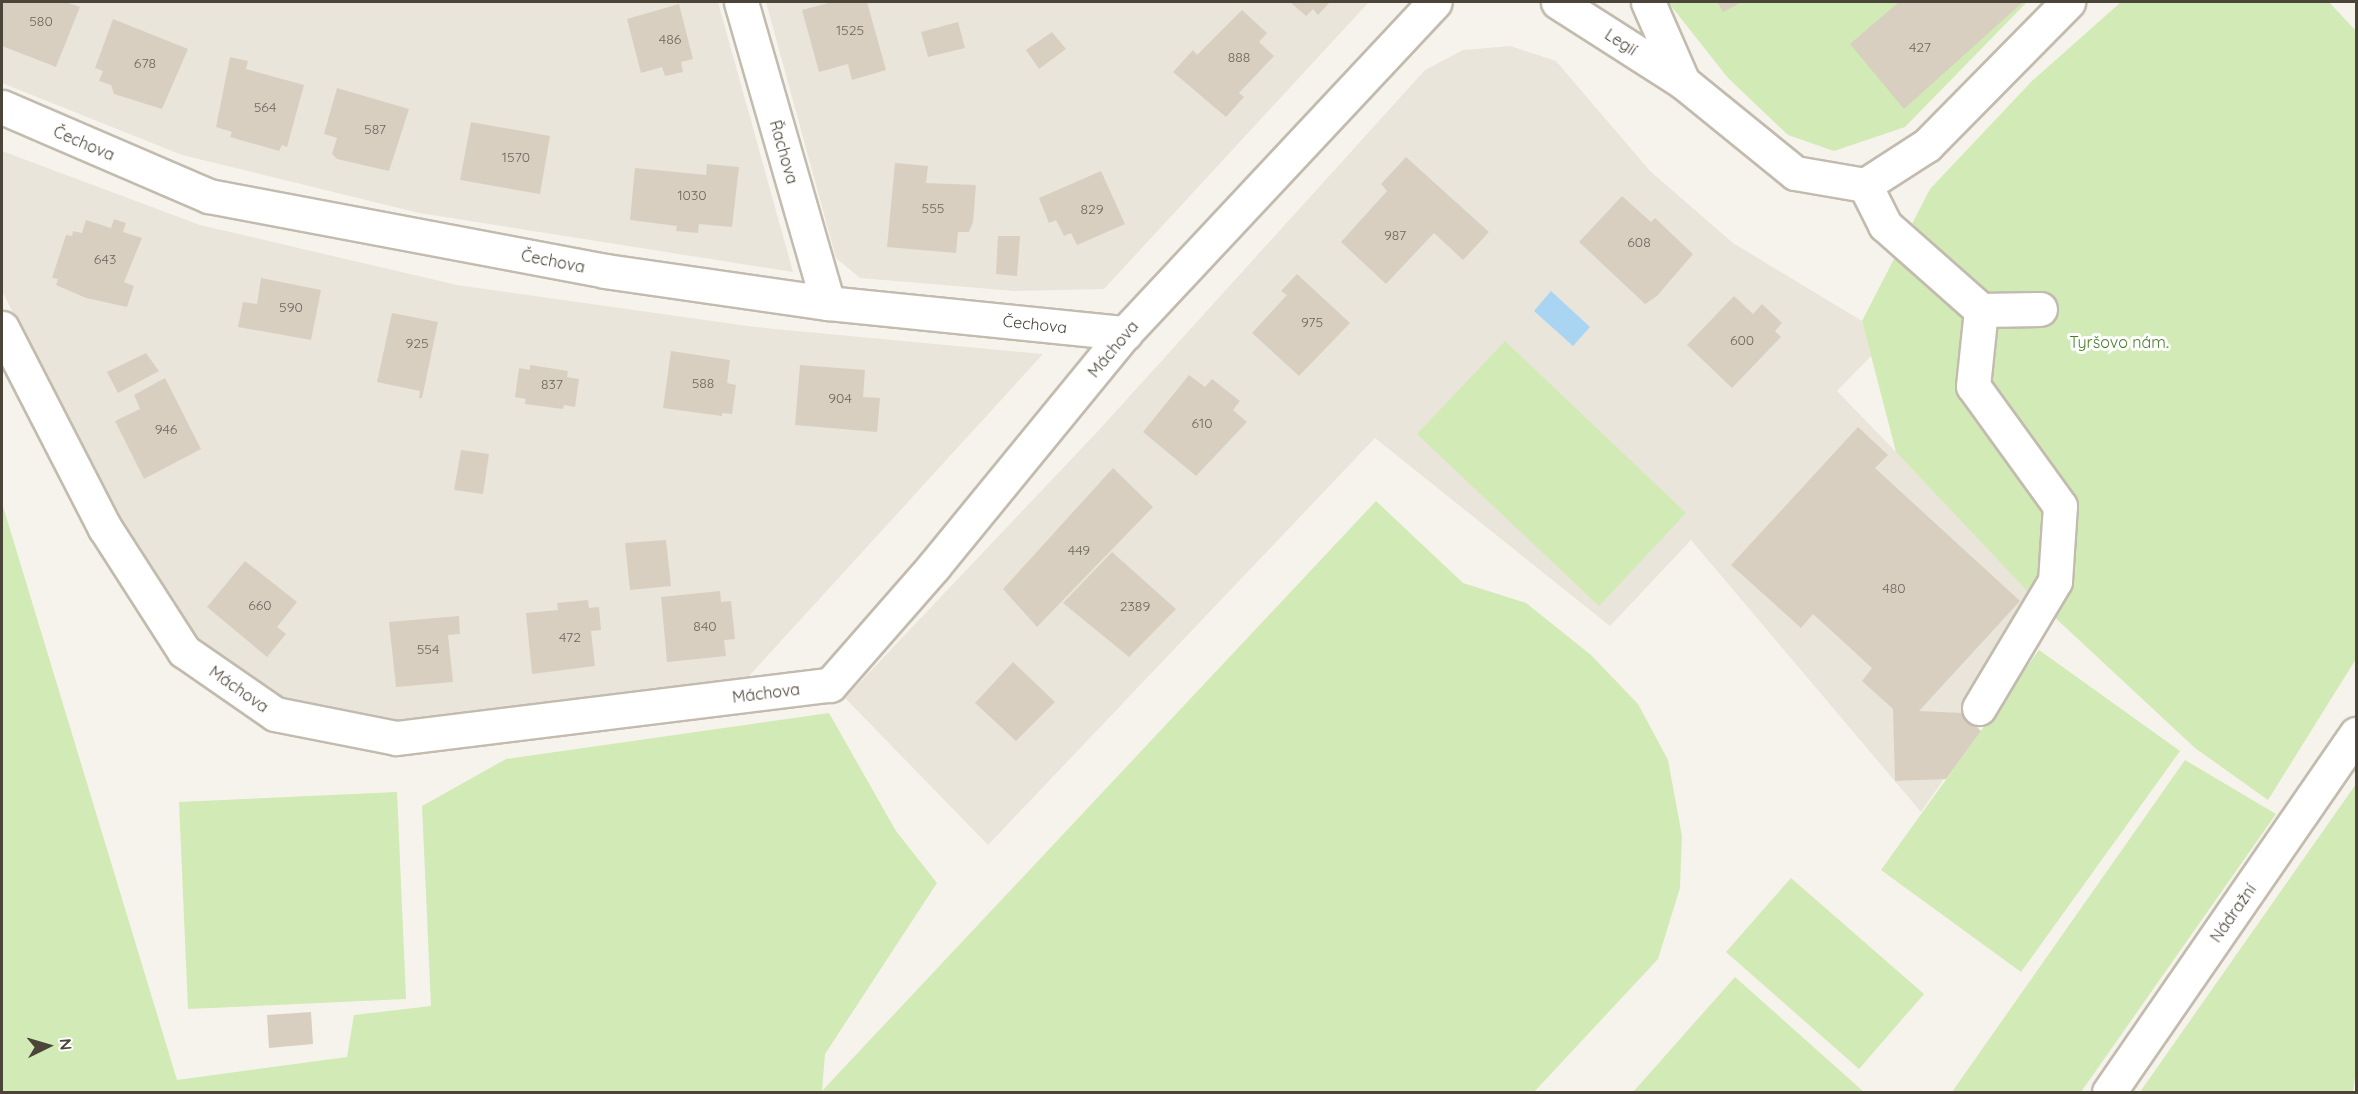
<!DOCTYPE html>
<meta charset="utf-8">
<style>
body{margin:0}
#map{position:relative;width:2358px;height:1094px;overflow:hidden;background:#f6f3ec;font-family:Quicksand,sans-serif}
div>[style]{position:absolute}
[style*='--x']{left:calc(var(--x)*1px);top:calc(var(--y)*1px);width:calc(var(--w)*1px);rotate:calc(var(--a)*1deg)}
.residential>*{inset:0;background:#eae5da}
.green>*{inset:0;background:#d2eab5}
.water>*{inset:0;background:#a9d4f2}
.building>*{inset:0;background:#d8cfc1}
.roads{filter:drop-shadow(2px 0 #c2bbae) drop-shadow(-2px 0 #c2bbae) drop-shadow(0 2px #c2bbae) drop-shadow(0 -2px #c2bbae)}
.minor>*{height:33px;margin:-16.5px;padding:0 16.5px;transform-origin:16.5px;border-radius:16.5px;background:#fff}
span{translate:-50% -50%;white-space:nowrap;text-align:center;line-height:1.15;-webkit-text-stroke:6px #fff;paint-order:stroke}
.number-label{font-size:14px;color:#6e675b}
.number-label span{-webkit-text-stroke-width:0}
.street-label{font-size:16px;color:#4b4439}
.park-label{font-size:16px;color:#4a7f2a}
.frame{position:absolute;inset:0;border:3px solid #4b4439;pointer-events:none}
.north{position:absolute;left:18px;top:1016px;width:60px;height:60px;-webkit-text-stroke:4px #fff;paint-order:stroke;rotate:85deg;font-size:16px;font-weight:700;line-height:24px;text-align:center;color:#4b4439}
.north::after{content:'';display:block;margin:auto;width:21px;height:27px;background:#4b4439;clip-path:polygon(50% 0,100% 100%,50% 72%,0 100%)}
</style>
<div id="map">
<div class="residential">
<div style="clip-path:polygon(2px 2px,718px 2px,793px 272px,419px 213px,182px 155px,2px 83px)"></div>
<div style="clip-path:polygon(766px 2px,1369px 2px,1104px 289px,1014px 291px,860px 278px,836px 258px)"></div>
<div style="clip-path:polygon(1510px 46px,1556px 61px,1650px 171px,1733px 243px,1862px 321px,1871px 356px,1837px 391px,2056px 617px,1921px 812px,1691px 540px,1610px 626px,1375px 438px,988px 845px,845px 698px,1099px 430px,1425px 70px,1463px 50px)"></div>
<div style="clip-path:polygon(2px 151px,200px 225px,457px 285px,755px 327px,1043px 354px,729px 698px,391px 723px,285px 700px,193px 636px,122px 527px,2px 291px)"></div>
</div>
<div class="green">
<div style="clip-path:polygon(1668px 2px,2027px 2px,1905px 127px,1834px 151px,1788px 135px,1728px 78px)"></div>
<div style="clip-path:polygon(2121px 2px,2329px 2px,2356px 31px,2356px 659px,2268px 800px,2195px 748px,2035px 599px,1896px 452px,1862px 321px,1930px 189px,2032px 81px)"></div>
<div style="clip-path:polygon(1505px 341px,1686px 513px,1599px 606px,1417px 434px)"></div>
<div style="clip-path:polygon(1376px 501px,1463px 583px,1526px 603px,1591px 655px,1638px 704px,1668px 760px,1682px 836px,1680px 888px,1658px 959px,1534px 1092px,2px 1092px,2px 503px,177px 1080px,347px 1057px,354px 1015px,431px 1006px,422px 806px,506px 759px,829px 713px,896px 831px,937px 883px,825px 1054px,822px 1091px)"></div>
<div style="clip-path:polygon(2039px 650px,2180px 751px,2021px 972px,1881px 870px)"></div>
<div style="clip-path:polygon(2185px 760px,2276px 814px,2081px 1092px,1952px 1092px)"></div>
<div style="clip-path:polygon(2356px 784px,2356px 1069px,2353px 1092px,2140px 1092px)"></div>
<div style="clip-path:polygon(397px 792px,406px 999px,188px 1009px,179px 802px)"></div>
<div style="clip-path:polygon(1791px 878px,1924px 994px,1859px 1069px,1726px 952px)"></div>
<div style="clip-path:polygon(1735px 977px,1864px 1092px,1633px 1092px)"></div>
</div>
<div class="water">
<div style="clip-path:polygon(1551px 291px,1590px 327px,1573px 346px,1534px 311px)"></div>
</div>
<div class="building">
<div style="clip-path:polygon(2px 2px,66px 2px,80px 7px,56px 67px,2px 46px)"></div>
<div style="clip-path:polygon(832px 2px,867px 2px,886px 70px,852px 80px,848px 64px,819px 72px,802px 10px)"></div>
<div style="clip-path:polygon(1290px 2px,1330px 2px,1318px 15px,1313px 9px,1306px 16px)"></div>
<div style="clip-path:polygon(1717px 2px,1742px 2px,1723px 12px)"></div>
<div style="clip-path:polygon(1899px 2px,2023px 2px,1904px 109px,1850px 44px)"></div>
<div style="clip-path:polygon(679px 4px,693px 59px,681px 62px,683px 72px,665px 76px,662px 67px,641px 73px,627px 19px)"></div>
<div style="clip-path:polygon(1242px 10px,1267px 33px,1259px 42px,1274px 56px,1239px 93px,1244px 97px,1226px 117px,1173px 72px,1193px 50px,1197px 55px)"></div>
<div style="clip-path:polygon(113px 19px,188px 49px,162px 109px,114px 94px,111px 85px,99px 81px,103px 71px,95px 68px)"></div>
<div style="clip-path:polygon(958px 22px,965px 48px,928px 57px,921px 32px)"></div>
<div style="clip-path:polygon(1052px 32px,1066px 49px,1039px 69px,1026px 50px)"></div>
<div style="clip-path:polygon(230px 57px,248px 61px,246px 69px,304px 85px,287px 147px,282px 145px,279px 151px,230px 137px,232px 132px,216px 127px)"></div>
<div style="clip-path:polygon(337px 88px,409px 109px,389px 171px,337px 159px,332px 154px,337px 138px,324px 134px)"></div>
<div style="clip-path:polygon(471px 122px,550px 136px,540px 194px,460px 180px)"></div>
<div style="clip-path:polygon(1406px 157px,1489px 232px,1463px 260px,1434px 233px,1386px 284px,1341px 242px,1387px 191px,1381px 184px)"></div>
<div style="clip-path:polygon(895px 163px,928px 166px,926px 183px,976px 185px,973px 222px,969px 232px,958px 232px,956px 253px,887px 247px)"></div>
<div style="clip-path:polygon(707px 164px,739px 167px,732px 227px,699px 224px,698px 233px,676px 231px,677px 226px,630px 220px,635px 168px,706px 175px)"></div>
<div style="clip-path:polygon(1101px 171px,1125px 224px,1077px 245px,1071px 233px,1064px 236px,1056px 220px,1049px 223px,1039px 198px)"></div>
<div style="clip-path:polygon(1622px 196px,1651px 222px,1655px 218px,1693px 254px,1657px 296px,1645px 304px,1579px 242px)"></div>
<div style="clip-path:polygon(114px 219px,126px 223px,123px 232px,142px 238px,124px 282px,134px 286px,127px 307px,86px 298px,56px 285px,58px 279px,52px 278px,66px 235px,72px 236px,73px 231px,82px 233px,86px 220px,111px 228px)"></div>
<div style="clip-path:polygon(998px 236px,1020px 236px,1017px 276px,996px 274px)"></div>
<div style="clip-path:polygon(1297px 274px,1350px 323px,1299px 376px,1252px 333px,1287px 295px,1281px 291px)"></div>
<div style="clip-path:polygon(261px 278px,321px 290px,311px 340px,238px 327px,243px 302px,257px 304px)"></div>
<div style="clip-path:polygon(1734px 296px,1753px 314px,1762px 304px,1782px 323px,1775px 331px,1781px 337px,1732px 388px,1687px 345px)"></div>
<div style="clip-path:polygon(392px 313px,438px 322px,422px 398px,419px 398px,420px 391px,377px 382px)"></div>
<div style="clip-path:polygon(671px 351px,730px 360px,727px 383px,736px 385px,732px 414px,722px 413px,722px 416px,663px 408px)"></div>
<div style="clip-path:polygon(146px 353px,159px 371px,118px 393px,107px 372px)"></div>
<div style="clip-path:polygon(530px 365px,568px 371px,567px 377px,579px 379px,575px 407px,564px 405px,563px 409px,525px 404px,526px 399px,515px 397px,519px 368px,530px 370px)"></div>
<div style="clip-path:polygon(800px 365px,865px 370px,863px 397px,880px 398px,877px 432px,795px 425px)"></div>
<div style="clip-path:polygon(1189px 375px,1205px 387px,1212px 379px,1240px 401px,1233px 410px,1247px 422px,1196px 476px,1143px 432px)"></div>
<div style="clip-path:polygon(165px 378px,201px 449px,144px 479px,115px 421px,140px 409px,134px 395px)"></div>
<div style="clip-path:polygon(1858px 427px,1888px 455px,1875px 468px,2020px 601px,1919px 711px,1961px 713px,1981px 731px,1946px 779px,1895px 781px,1893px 709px,1862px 681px,1872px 668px,1813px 614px,1801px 628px,1731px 565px)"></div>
<div style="clip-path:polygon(461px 450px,489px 454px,483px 494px,454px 490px)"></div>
<div style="clip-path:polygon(1113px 468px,1153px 507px,1037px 627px,1003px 589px)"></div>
<div style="clip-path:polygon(666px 540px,671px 586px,630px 590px,625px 543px)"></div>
<div style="clip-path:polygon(1112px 552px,1176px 609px,1129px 657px,1063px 603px)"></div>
<div style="clip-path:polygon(245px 561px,297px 602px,277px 627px,286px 634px,267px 657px,207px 607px)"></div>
<div style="clip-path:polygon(720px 591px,721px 602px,731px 601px,735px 639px,724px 640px,726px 656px,667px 662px,661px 597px)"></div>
<div style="clip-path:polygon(588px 600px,589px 608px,599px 607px,601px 630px,591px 631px,595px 666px,532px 674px,526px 613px,558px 610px,557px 603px)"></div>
<div style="clip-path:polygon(459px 616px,460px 634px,448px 635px,453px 682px,396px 687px,389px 622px)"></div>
<div style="clip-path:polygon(1013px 662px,1055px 702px,1016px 741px,975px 703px)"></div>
<div style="clip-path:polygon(311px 1012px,313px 1044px,269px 1048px,267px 1015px)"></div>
</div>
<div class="roads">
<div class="minor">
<div style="--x:741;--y:2;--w:313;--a:73.9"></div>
<div style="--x:1558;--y:2;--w:148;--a:32.6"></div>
<div style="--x:1683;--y:82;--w:144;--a:39.1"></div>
<div style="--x:1795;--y:173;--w:71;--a:9.7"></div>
<div style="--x:1865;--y:185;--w:74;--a:-32.8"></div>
<div style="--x:1927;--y:145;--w:201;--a:-45.4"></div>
<div style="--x:1648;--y:2;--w:87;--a:66.4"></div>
<div style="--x:2;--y:107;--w:225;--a:23.3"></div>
<div style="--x:209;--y:196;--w:403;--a:10.7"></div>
<div style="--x:605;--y:271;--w:225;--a:8.2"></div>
<div style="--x:828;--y:303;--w:299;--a:5.8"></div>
<div style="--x:1865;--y:185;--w:45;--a:63.4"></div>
<div style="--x:1885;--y:225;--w:128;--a:41.5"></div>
<div style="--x:1981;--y:310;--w:59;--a:-1"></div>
<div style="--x:2;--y:328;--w:225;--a:62.8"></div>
<div style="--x:105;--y:528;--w:146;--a:57.3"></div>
<div style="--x:184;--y:651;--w:111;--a:34.7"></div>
<div style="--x:275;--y:714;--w:123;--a:11.2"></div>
<div style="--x:396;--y:738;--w:437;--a:-7"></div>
<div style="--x:830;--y:685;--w:158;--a:-48.8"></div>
<div style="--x:934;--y:566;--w:301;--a:-50.7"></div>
<div style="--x:1125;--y:333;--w:453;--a:-46.9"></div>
<div style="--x:1979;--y:708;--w:148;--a:-59.1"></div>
<div style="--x:2055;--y:581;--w:75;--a:-86.2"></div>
<div style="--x:2060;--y:506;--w:148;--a:-125.9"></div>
<div style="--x:1973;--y:386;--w:76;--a:-84"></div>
<div style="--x:2109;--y:1092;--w:435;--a:-55.4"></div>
</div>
</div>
<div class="number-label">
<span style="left:41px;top:21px">580</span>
<span style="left:850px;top:30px">1525</span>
<span style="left:670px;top:39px">486</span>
<span style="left:1920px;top:47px">427</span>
<span style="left:1239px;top:57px">888</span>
<span style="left:145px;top:63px">678</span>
<span style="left:265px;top:107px">564</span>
<span style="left:375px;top:129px">587</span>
<span style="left:516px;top:157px">1570</span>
<span style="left:692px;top:195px">1030</span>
<span style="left:933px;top:208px">555</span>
<span style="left:1092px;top:209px">829</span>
<span style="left:1395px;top:235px">987</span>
<span style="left:1639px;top:242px">608</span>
<span style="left:105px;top:259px">643</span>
<span style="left:291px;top:307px">590</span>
<span style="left:1312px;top:322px">975</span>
<span style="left:1742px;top:340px">600</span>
<span style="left:417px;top:343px">925</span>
<span style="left:703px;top:383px">588</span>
<span style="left:552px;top:384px">837</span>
<span style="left:840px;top:398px">904</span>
<span style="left:1202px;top:423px">610</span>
<span style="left:166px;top:429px">946</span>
<span style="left:1079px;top:550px">449</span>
<span style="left:1894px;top:588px">480</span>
<span style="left:260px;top:605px">660</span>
<span style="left:1135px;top:606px">2389</span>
<span style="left:705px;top:626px">840</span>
<span style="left:570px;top:637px">472</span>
<span style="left:428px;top:649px">554</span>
</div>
<div class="street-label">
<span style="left:1621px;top:42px;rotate:33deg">Legií</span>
<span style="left:84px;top:143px;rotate:23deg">Čechova</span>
<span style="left:784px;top:152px;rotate:74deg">Řachova</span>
<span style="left:553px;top:261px;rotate:11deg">Čechova</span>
<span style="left:1035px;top:324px;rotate:6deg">Čechova</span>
<span style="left:1113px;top:349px;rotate:-50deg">Máchova</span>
<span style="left:239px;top:689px;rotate:35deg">Máchova</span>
<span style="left:766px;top:693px;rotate:-7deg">Máchova</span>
<span style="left:2233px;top:913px;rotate:-55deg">Nádražní</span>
</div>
<div class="park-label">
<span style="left:2119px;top:342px">Tyršovo nám.</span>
</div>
<div class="frame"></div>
<div class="north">N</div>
</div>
